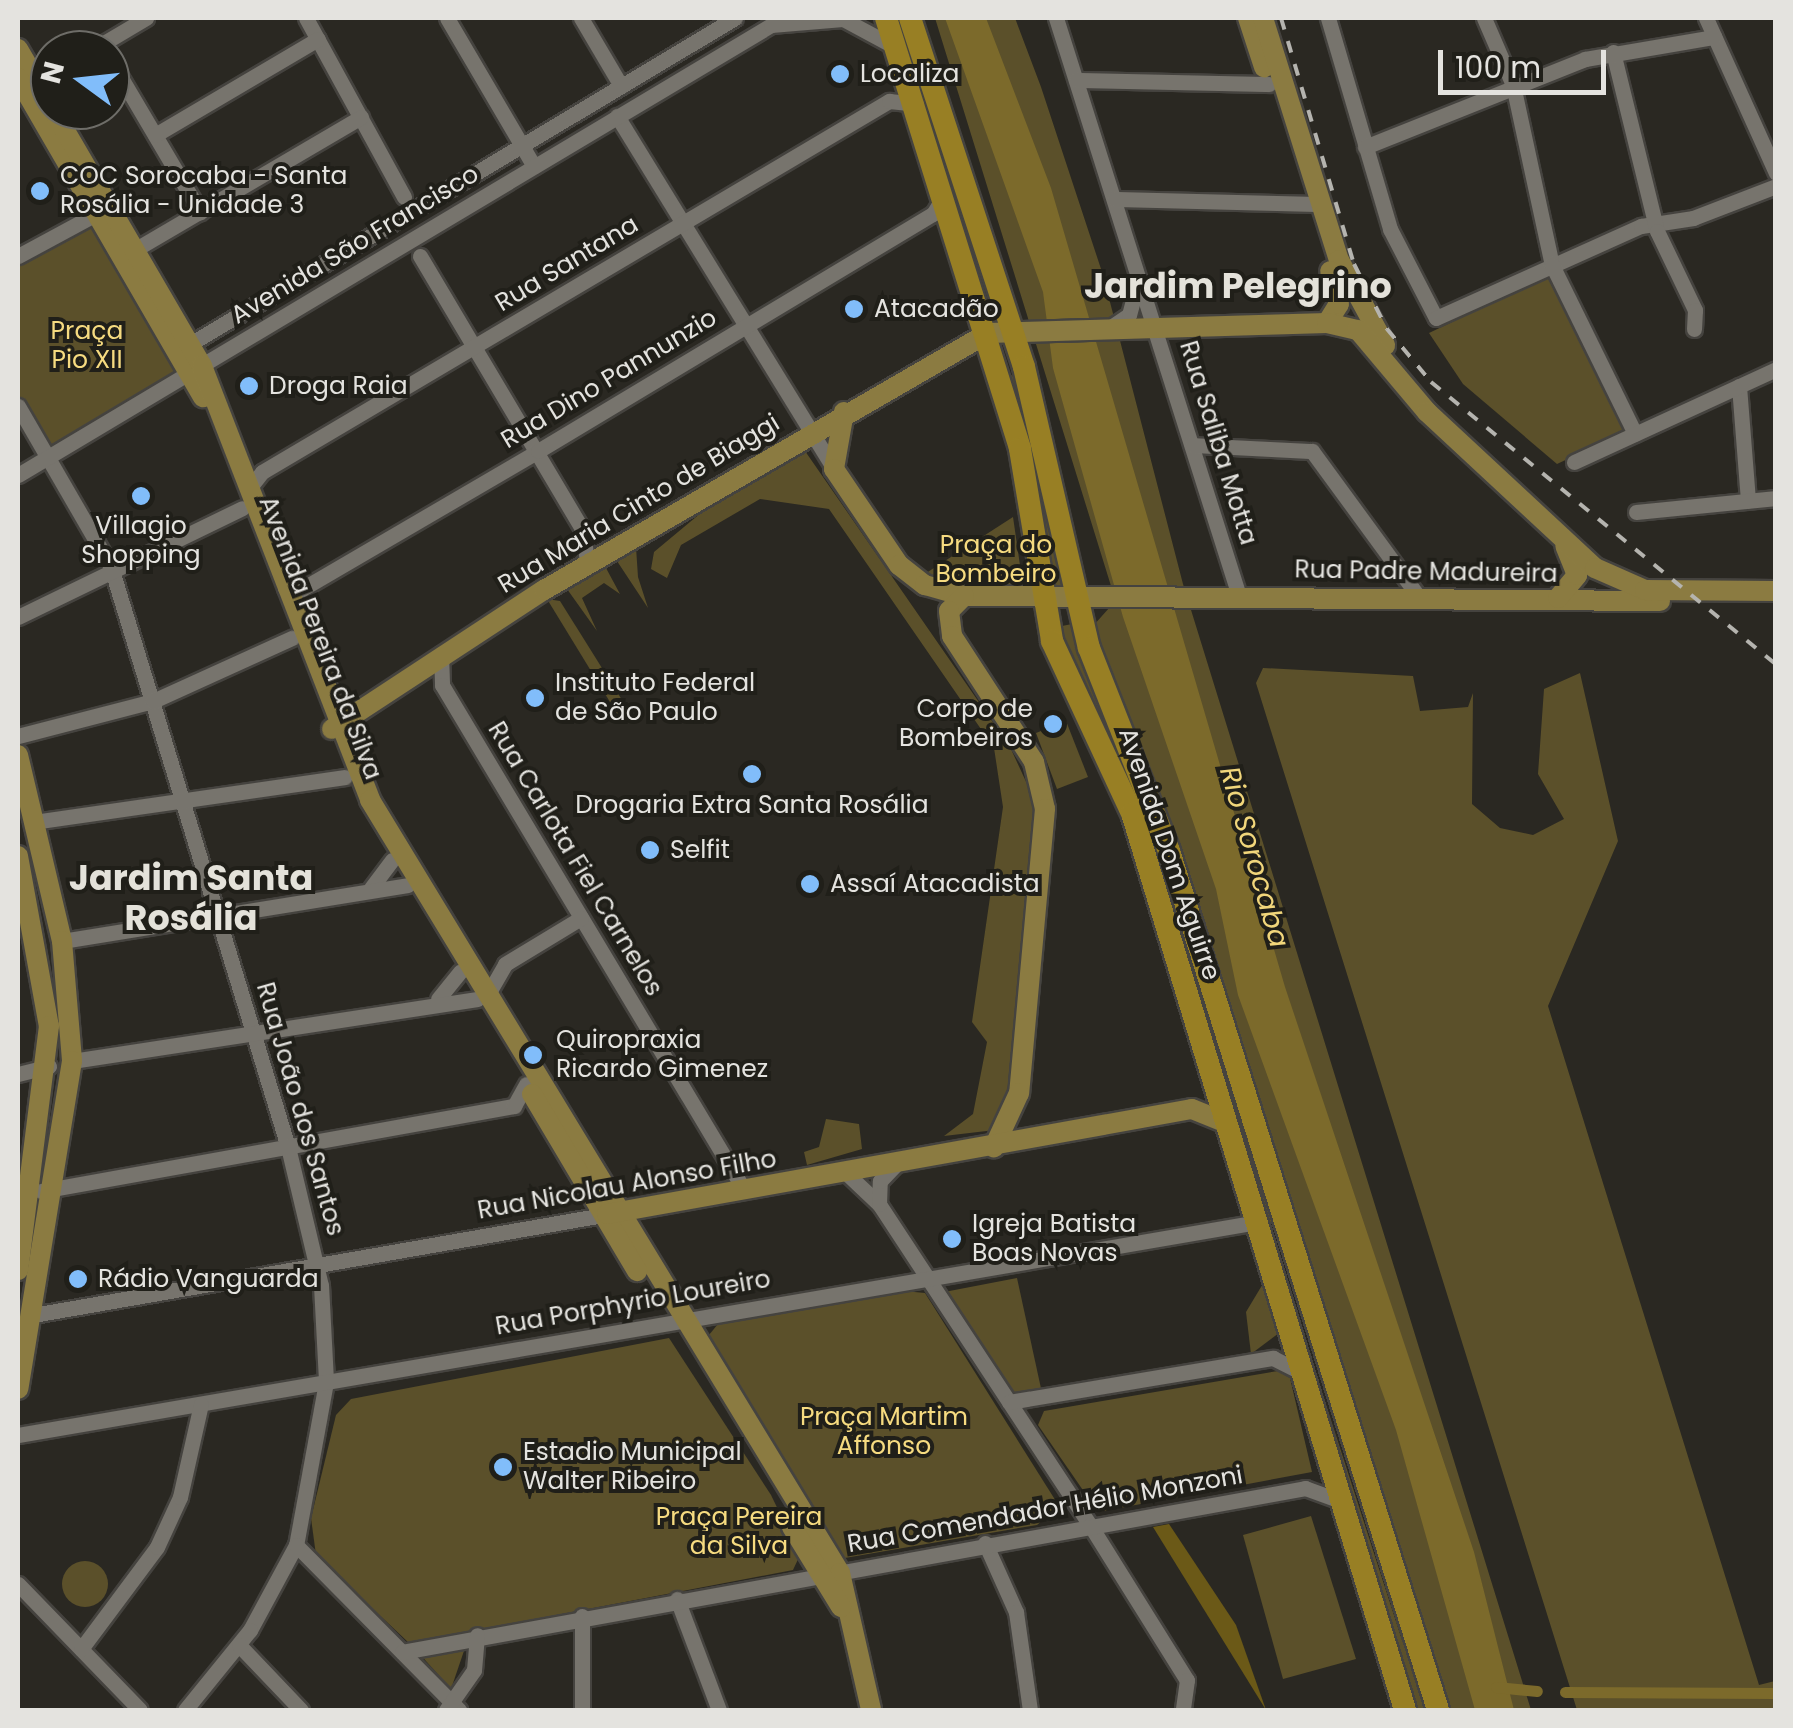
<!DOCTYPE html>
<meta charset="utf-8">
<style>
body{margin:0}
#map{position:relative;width:1793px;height:1728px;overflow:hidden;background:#2a2822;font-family:Poppins,sans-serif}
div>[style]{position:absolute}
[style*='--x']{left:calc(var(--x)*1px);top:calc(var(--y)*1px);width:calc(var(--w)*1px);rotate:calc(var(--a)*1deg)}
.green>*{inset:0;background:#5b502a}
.round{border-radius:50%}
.forest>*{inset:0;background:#6b5917}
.water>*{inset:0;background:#7c6a2b}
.canal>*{height:11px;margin:-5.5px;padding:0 5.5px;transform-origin:5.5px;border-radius:5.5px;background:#7c6a2b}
.roads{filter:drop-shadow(2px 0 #45433f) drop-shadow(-2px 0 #45433f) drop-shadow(0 2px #45433f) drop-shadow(0 -2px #45433f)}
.minor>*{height:15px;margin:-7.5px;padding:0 7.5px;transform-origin:7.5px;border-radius:7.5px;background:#77746d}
.major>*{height:20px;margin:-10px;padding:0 10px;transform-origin:10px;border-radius:10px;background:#8b7b41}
.highway>*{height:22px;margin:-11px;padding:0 11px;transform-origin:11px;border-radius:11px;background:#987f24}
.rail>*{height:4px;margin-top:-2px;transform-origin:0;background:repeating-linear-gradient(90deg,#b5b4af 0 12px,transparent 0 24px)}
.dots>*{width:28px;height:28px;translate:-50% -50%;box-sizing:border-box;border:5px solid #201f19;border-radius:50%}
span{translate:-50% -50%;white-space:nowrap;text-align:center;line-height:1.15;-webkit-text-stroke:8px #201f19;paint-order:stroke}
.poi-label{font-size:25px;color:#e4e3df}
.left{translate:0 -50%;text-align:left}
.right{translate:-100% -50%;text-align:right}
.street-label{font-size:25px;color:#e4e3df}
.park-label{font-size:25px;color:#f6db80}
.water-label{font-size:28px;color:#f1d67b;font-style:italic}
.district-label{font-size:35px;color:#e4e2da;font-weight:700}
.frame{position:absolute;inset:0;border:20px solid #e4e3df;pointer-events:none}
.north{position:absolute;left:30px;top:30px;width:100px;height:100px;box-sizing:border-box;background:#201f19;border:2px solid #6e6d68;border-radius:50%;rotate:285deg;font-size:28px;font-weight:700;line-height:40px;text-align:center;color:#e4e3df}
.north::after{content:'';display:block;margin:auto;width:35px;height:45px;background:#81bdfa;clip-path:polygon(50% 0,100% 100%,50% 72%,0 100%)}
.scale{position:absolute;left:1438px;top:50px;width:168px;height:45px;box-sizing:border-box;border:5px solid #e4e3df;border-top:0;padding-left:12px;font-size:30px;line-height:35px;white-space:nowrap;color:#e4e3df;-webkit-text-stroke:8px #201f19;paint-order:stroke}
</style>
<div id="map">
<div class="green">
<div style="clip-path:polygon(935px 18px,1015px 18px,1041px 87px,1103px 275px,1183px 584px,1531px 1710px,1447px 1710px,1096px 644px,1093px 626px,1110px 607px,1111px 586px)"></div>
<div style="clip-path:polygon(91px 219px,181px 371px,48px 449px,18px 393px,18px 265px)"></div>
<div style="clip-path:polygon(1553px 274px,1627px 431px,1557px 464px,1463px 384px,1429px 333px)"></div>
<div style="clip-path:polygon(1006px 370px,1023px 386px,1066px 586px,1057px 589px)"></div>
<div style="clip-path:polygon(805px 451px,1010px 747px,1035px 801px,1007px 1111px,995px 1130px,944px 1136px,973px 1114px,987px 1042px,972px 1022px,1003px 807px,994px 748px,829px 509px,760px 499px,681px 545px,667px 578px,651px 569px,654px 552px,720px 497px)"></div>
<div style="clip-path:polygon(1013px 517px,1023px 586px,920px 577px)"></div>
<div style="clip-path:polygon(636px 547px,638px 577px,648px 608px,615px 558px)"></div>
<div style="clip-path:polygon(606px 568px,620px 594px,604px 583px,582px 598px,597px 631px,567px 589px)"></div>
<div style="clip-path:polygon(547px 599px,560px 601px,622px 700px,621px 720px)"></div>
<div style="clip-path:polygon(1072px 624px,1167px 866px,1274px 1224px,1262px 1217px,1121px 761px,1057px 627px)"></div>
<div style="clip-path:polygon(1263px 668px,1413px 676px,1420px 711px,1468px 707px,1473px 693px,1472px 804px,1500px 828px,1533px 835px,1564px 819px,1538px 774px,1544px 689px,1580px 673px,1618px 841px,1548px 1006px,1759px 1685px,1775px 1681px,1775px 1710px,1577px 1710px,1256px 683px)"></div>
<div style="clip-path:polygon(1066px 721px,1088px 777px,1057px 789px,1036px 733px)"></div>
<div style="clip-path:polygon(826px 1119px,859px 1124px,862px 1149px,807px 1165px,804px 1152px,819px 1147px)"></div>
<div style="clip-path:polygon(1272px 1237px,1402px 1640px,1429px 1710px,1412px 1710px)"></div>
<div style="clip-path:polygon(1017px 1278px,1042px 1393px,1011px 1399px,939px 1293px)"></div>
<div style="clip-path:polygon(1264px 1282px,1279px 1333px,1251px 1354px,1246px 1312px)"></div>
<div style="clip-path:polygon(904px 1291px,925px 1293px,1059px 1506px,1037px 1525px,839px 1559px,704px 1341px,718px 1324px)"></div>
<div style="clip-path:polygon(669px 1338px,771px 1495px,800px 1555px,793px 1570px,409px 1643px,316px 1555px,311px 1518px,336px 1415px,351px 1399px)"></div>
<div style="clip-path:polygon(1278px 1371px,1290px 1378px,1312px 1472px,1098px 1512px,1038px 1425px,1044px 1411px)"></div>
<div style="clip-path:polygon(1311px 1516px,1356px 1659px,1283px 1679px,1243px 1535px)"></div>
<div class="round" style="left:62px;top:1561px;width:46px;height:46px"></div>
<div style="clip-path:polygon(466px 1645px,451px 1689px,417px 1651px)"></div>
</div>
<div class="forest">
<div style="clip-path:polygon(1169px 1524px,1236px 1625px,1266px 1710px,1153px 1527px)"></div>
</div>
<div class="water">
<div style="clip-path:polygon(945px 18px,986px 18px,1051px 188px,1285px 987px,1474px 1552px,1514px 1710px,1475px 1710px,1396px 1430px,1238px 995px,1216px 889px,1123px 617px,1053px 368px,1043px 292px)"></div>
</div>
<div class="canal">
<div style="--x:1496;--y:1687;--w:41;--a:5.6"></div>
<div style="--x:1565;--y:1692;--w:211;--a:0.3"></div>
</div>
<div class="roads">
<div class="minor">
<div style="--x:306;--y:18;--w:204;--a:61.3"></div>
<div style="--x:447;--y:18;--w:172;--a:59.6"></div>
<div style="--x:581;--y:18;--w:79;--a:59.5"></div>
<div style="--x:1056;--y:18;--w:606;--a:72.43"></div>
<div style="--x:1328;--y:18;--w:220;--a:73.6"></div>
<div style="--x:1390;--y:229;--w:100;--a:62.7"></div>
<div style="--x:1436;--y:318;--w:225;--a:-24.2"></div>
<div style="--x:1641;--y:226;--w:53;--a:-8.7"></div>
<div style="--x:1693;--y:218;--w:89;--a:-21.1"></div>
<div style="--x:1484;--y:18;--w:73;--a:66.6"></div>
<div style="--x:1513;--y:85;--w:184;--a:77.8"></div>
<div style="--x:1552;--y:265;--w:188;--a:63.8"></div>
<div style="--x:1706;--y:18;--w:170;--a:65.7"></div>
<div style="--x:92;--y:50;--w:63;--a:-30.7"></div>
<div style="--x:1613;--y:52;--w:184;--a:76.2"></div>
<div style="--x:1657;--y:231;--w:88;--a:64.3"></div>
<div style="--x:1695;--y:310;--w:19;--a:93"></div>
<div style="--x:110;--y:59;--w:178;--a:59.5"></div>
<div style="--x:1076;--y:80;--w:193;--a:1.2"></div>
<div style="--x:617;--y:116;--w:414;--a:58.4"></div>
<div style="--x:155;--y:135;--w:189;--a:-30.5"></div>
<div style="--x:1365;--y:147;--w:237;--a:-21.8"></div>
<div style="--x:1585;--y:59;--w:131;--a:-9.7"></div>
<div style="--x:1114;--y:199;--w:205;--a:1.4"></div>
<div style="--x:136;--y:249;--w:261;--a:-30.4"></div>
<div style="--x:18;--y:256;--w:97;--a:-28.4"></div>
<div style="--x:420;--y:256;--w:319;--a:59.3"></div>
<div style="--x:583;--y:530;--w:34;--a:83"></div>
<div style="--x:1108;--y:329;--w:25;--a:-34"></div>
<div style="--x:1129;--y:315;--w:35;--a:-75"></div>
<div style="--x:190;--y:344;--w:635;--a:-30.89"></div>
<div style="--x:1739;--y:386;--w:115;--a:85.5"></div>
<div style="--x:18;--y:406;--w:186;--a:60"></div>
<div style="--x:111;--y:567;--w:606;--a:73.03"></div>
<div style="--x:288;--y:1147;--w:142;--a:76.6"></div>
<div style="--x:321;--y:1285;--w:97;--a:87"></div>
<div style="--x:326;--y:1382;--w:166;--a:100.4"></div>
<div style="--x:296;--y:1545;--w:97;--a:118.4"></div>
<div style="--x:250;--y:1630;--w:103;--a:129.1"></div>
<div style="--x:1192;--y:445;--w:120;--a:2.9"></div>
<div style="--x:1312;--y:451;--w:180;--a:53.8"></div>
<div style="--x:1574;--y:462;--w:222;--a:-24.7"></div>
<div style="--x:18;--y:475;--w:877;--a:-30.86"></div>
<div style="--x:771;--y:25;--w:72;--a:-4.8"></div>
<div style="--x:843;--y:19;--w:59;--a:28.3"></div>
<div style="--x:248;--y:490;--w:23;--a:-52"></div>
<div style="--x:262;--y:472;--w:729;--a:-30.61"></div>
<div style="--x:889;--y:101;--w:27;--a:6"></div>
<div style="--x:1636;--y:512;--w:141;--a:-5.7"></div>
<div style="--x:285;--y:588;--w:17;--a:3"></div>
<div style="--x:302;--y:589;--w:273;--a:-30.3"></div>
<div style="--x:538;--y:451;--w:461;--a:-31"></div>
<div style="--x:933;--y:214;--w:21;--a:-59"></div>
<div style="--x:18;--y:617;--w:249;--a:-25.9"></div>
<div style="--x:441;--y:654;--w:31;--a:88"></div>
<div style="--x:442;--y:685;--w:586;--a:59.1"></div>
<div style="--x:18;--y:736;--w:139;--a:-14.5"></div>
<div style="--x:153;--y:701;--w:153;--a:-24.4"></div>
<div style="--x:33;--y:822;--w:315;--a:-8.2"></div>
<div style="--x:371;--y:888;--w:35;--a:-53"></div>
<div style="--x:62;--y:941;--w:350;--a:-9.2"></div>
<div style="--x:488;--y:994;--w:34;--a:-60"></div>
<div style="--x:505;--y:964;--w:89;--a:-31.2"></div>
<div style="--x:438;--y:999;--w:35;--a:-51"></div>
<div style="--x:72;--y:1061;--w:410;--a:-8.7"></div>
<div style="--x:18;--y:1074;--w:32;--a:-14"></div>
<div style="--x:843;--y:1170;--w:50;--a:43.4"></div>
<div style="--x:879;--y:1204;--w:384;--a:56.7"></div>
<div style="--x:1090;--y:1525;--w:183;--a:58"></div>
<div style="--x:1187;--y:1680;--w:30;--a:98"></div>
<div style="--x:41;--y:1191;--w:481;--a:-10.2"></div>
<div style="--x:514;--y:1106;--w:25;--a:-61"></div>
<div style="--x:879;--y:1204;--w:23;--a:-88"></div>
<div style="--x:880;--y:1181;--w:28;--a:-46"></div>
<div style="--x:33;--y:1315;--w:579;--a:-9.95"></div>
<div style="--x:1009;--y:1402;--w:268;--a:-9.5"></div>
<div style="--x:1273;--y:1358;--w:29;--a:27"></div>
<div style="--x:18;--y:1435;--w:1257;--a:-9.75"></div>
<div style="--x:985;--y:1543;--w:76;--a:65.8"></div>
<div style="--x:1016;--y:1612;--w:99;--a:81.9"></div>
<div style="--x:296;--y:1545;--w:232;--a:45.3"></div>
<div style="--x:18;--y:1584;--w:175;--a:45.9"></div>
<div style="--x:677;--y:1599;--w:119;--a:69.3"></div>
<div style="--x:239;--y:1645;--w:90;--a:46.4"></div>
<div style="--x:81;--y:1649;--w:127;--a:-53.3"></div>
<div style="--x:157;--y:1547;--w:55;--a:-65.3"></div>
<div style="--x:180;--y:1497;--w:95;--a:-77.3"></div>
<div style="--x:402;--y:1652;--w:918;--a:-10.29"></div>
<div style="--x:1305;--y:1488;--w:38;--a:20"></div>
<div style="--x:446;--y:1710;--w:49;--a:-55"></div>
<div style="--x:474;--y:1670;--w:35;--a:-85"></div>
<div style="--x:582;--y:1710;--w:94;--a:-90"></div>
</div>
<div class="major">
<div style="--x:1248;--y:18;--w:52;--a:71.9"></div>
<div style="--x:1263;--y:18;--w:254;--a:72.6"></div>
<div style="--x:1339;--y:260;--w:97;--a:61.6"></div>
<div style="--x:18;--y:49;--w:64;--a:59.8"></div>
<div style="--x:18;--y:78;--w:369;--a:59.9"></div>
<div style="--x:53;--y:110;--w:296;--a:59.8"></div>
<div style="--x:202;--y:366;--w:465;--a:68.8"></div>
<div style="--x:370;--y:800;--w:905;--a:58.7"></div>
<div style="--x:840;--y:1573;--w:140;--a:77.2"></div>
<div style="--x:1327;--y:323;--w:22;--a:-58"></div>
<div style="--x:1339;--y:304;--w:34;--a:-105"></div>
<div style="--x:844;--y:412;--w:58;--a:100"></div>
<div style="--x:834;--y:469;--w:116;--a:55.9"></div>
<div style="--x:899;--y:565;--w:33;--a:38"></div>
<div style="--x:925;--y:585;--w:41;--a:15.8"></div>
<div style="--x:964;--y:596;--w:696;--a:0.41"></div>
<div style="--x:964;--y:596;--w:21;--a:135"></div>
<div style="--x:949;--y:611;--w:25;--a:83"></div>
<div style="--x:952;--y:636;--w:150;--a:56.9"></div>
<div style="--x:1034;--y:762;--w:48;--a:76.8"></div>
<div style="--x:1045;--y:809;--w:285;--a:95.2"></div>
<div style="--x:1019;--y:1093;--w:60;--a:114.8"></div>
<div style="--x:1558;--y:598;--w:30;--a:-50"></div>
<div style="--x:1577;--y:575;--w:31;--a:-112"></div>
<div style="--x:332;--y:729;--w:254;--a:-33.3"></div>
<div style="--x:544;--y:590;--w:513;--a:-30.06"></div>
<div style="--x:988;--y:333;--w:339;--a:-1.7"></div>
<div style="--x:1327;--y:323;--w:32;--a:13"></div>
<div style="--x:1358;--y:330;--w:107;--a:49.9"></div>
<div style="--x:1427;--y:412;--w:229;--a:42.9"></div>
<div style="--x:1595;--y:568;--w:55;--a:23.7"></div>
<div style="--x:1645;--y:590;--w:131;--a:0.4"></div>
<div style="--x:18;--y:755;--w:191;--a:76.7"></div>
<div style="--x:62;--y:941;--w:120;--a:85.2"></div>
<div style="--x:72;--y:1061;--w:332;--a:99.3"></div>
<div style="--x:18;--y:856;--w:173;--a:79.7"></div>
<div style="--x:49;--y:1026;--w:246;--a:97.2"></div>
<div style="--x:532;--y:1094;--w:206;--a:59.3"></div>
<div style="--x:607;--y:1214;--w:594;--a:-10.18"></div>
<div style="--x:1192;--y:1109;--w:38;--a:22"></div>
<div style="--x:792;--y:1527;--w:94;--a:58.5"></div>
</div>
<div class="highway">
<div style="--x:886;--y:18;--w:451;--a:72.7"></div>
<div style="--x:1020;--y:449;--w:195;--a:80.5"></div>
<div style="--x:1052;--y:641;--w:190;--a:65.1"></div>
<div style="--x:1132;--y:813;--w:938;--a:73.07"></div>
<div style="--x:910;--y:18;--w:367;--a:71.9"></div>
<div style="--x:1024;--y:367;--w:288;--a:77"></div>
<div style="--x:1089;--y:648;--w:218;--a:68.5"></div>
<div style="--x:1169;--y:851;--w:900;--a:72.61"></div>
</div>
</div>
<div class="rail">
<div style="--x:1281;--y:18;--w:257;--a:73.5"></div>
<div style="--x:1354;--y:264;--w:73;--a:63.1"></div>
<div style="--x:1387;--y:329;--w:69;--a:50.3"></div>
<div style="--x:1431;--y:382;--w:446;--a:39.3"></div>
</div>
<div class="dots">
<div style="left:840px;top:74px;background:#81bdfa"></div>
<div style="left:40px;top:191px;background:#81bdfa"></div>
<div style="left:854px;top:309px;background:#81bdfa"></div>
<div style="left:249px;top:386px;background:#81bdfa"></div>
<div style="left:141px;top:496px;background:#81bdfa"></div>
<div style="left:535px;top:698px;background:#81bdfa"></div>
<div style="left:1053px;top:724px;background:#81bdfa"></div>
<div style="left:752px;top:774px;background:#81bdfa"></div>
<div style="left:650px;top:850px;background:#81bdfa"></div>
<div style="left:810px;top:884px;background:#81bdfa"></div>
<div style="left:533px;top:1055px;background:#81bdfa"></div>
<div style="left:952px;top:1239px;background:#81bdfa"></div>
<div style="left:78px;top:1279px;background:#81bdfa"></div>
<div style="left:503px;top:1467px;background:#81bdfa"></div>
</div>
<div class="poi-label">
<span class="left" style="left:860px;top:74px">Localiza</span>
<span class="left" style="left:60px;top:191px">COC Sorocaba - Santa<br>Rosália - Unidade 3</span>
<span class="left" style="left:874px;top:309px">Atacadão</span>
<span class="left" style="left:269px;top:386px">Droga Raia</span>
<span style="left:141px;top:541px">Villagio<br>Shopping</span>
<span class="left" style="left:555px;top:698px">Instituto Federal<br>de São Paulo</span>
<span class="right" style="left:1033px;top:724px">Corpo de<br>Bombeiros</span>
<span style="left:752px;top:805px">Drogaria Extra Santa Rosália</span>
<span class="left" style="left:670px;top:850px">Selfit</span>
<span class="left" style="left:830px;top:884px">Assaí Atacadista</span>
<span class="left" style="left:556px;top:1055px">Quiropraxia<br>Ricardo Gimenez</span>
<span class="left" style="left:972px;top:1239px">Igreja Batista<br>Boas Novas</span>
<span class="left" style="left:98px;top:1279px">Rádio Vanguarda</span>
<span class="left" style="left:523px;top:1467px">Estadio Municipal<br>Walter Ribeiro</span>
</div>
<div class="street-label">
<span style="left:355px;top:245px;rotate:-31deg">Avenida São Francisco</span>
<span style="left:567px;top:264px;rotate:-31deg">Rua Santana</span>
<span style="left:609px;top:379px;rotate:-31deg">Rua Dino Pannunzio</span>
<span style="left:1218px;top:443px;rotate:73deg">Rua Saliba Motta</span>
<span style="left:639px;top:504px;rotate:-31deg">Rua Maria Cinto de Biaggi</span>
<span style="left:1426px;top:572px;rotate:1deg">Rua Padre Madureira</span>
<span style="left:320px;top:638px;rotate:69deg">Avenida Pereira da Silva</span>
<span style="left:1169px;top:854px;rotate:71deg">Avenida Dom Aguirre</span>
<span style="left:575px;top:859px;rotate:59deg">Rua Carlota Fiel Carnelos</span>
<span style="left:300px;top:1109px;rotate:74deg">Rua João dos Santos</span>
<span style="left:627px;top:1185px;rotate:-10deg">Rua Nicolau Alonso Filho</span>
<span style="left:633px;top:1303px;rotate:-10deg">Rua Porphyrio Loureiro</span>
<span style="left:1045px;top:1510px;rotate:-10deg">Rua Comendador Hélio Monzoni</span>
</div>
<div class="park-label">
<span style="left:87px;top:346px">Praça<br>Pio XII</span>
<span style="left:996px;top:560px">Praça do<br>Bombeiro</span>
<span style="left:884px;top:1432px">Praça Martim<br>Affonso</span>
<span style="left:739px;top:1532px">Praça Pereira<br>da Silva</span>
</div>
<div class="water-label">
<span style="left:1254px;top:857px;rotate:74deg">Rio Sorocaba</span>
</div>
<div class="district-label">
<span style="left:1238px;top:286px">Jardim Pelegrino</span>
<span style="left:191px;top:898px">Jardim Santa<br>Rosália</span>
</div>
<div class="frame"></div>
<div class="north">N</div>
<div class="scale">100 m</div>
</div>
